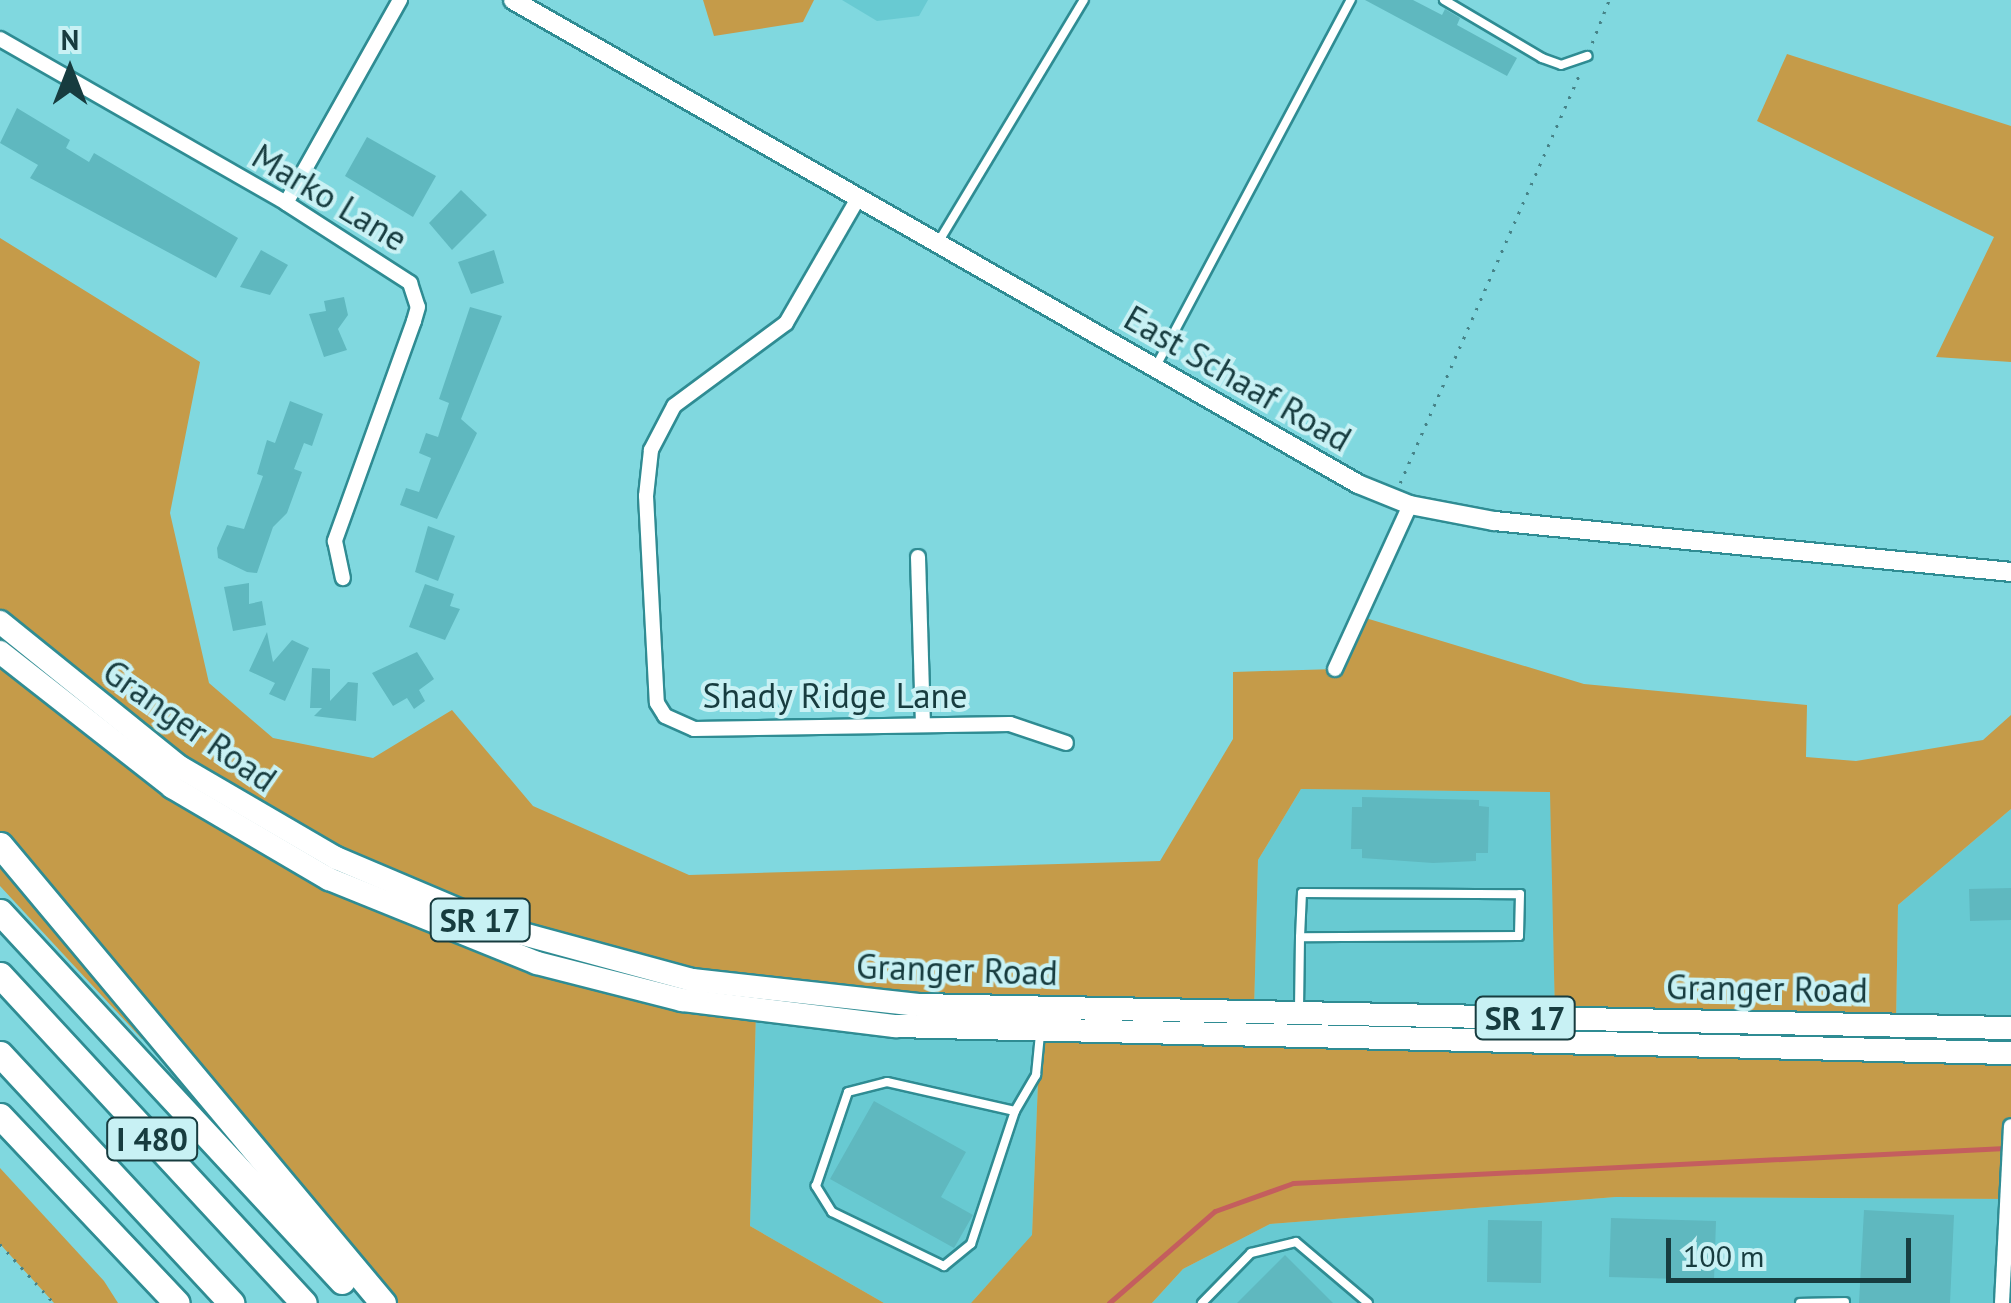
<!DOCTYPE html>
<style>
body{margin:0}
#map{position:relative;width:2011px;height:1303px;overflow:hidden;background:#80d8df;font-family:"PT Sans",sans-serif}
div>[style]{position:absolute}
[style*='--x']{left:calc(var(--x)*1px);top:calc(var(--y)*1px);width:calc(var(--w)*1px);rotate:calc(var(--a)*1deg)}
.built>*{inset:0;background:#68cad2}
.green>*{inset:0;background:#c59b49}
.stream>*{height:5px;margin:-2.5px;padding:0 2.5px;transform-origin:2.5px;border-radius:2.5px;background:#c45e5e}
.building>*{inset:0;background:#5fb8bf}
.path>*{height:2.5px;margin-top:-1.25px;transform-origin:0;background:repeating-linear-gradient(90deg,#468287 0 2.5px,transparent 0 10.5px)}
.roads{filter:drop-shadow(2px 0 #2f8c93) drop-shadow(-2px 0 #2f8c93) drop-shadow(0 2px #2f8c93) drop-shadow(0 -2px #2f8c93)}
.service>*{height:8px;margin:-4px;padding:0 4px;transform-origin:4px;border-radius:4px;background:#fff}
.minor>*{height:14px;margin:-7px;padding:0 7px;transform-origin:7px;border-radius:7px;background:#fff}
.tertiary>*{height:18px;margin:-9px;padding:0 9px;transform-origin:9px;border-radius:9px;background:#fff}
.primary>*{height:22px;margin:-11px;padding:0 11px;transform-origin:11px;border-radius:11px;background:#fff}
.motorway>*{height:25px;margin:-12.5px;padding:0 12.5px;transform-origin:12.5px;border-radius:12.5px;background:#fff}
span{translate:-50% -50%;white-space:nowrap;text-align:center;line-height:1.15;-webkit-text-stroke:8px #c8f1f4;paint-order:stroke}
.shield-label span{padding:2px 8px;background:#c8f1f4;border:2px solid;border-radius:8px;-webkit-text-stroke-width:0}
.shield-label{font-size:32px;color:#173c3f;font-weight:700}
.street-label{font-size:35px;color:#173c3f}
.north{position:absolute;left:20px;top:20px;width:100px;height:100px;-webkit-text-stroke:8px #c8f1f4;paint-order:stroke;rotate:0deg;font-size:28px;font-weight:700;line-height:40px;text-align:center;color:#173c3f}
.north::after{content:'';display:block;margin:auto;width:35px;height:45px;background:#173c3f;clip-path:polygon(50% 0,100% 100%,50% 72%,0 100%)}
.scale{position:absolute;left:1666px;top:1238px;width:245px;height:45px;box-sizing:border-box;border:5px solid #173c3f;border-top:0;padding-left:12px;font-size:30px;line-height:35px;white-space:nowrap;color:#173c3f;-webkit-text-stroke:8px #c8f1f4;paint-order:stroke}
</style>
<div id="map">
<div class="built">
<div style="clip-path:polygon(842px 0,928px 0,919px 16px,877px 21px)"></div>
<div style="clip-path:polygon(1301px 789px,1551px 792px,1555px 1018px,1254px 1012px,1258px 860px)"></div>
<div style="clip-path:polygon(2011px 809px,2011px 1028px,1896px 1025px,1898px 905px)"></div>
<div style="clip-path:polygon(756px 1013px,1040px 1030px,1032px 1236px,971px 1303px,884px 1303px,750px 1226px)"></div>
<div style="clip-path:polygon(1616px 1197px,2011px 1199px,2011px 1303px,1152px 1303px,1183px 1269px,1270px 1224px)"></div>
</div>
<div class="green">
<div style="clip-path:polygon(703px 0,814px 0,803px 22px,714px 36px)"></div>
<div style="clip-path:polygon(1787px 54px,2011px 126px,2011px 362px,1936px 357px,1994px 237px,1757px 121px)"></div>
<div style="clip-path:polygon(0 238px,200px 362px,170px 513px,209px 683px,273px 738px,373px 758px,452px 710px,533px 806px,689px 875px,1160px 861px,1233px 739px,1233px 672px,1335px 669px,1359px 616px,1584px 684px,1807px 705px,1806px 757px,1856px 761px,1983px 740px,2011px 715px,2011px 809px,1898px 905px,1896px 1025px,1555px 1018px,1550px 792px,1301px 789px,1258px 860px,1254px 1012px,919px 1005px,564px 949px,275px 825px,0 622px)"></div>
<div style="clip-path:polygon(0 652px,469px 939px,756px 1013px,750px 1226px,884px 1303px,383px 1303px,0 845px)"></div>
<div style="clip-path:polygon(0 860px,141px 1026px,142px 1039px,0 886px)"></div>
<div style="clip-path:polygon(1040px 1030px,2011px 1053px,2011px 1199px,1616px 1197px,1270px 1224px,1183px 1269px,1152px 1303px,971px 1303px,1032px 1235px)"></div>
<div style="clip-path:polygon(0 1168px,104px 1281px,118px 1303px,54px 1303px,0 1244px)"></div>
</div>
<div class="stream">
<div style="--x:1109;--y:1303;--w:140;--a:-41"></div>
<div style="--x:1215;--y:1211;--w:83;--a:-19.7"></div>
<div style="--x:1293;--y:1183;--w:713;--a:-2.81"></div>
</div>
<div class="building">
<div style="clip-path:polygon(1365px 0,1413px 0,1442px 15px,1445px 9px,1460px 18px,1457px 25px,1517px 58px,1507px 76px)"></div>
<div style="clip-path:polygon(17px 108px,70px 140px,66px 148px,89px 162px,94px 153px,238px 238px,216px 278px,30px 178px,38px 165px,0 143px)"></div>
<div style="clip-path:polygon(367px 137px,436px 176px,413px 217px,345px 176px)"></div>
<div style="clip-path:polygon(461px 190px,487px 215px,452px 250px,429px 223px)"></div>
<div style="clip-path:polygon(261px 250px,288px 265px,270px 295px,240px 287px)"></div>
<div style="clip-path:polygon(494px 250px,504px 283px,471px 294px,458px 262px)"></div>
<div style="clip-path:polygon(344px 297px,348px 315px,338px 329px,347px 350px,324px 357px,309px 314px,326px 311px,324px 301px)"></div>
<div style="clip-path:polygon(470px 307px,502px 316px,461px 419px,477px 433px,437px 519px,400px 505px,406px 488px,419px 492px,431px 458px,419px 453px,426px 433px,438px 437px,449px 403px,439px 399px)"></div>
<div style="clip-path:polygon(290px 401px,323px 414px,312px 446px,304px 443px,294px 469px,302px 472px,287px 513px,273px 527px,257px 573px,247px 572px,218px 558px,217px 548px,227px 525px,244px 529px,263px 476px,257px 474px,267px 440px,275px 443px)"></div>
<div style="clip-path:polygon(428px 526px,455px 536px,438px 581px,415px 572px)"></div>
<div style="clip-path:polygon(249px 583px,249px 604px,262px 601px,266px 625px,233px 631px,224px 587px)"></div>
<div style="clip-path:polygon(425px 584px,454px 594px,450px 606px,460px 609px,445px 640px,409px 627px)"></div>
<div style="clip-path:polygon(267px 632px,273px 662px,292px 640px,309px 648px,285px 701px,269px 694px,275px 683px,249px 671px)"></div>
<div style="clip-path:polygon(417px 652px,434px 679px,419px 690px,425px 701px,414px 709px,407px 698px,393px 706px,372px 673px)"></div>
<div style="clip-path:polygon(312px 668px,330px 669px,330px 701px,348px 682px,358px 683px,356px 721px,314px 716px,322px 708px,310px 708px)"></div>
<div style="clip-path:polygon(1362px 797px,1479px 800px,1479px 806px,1489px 807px,1488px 853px,1476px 853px,1476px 861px,1433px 863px,1362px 858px,1362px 849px,1351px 849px,1352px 807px,1362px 807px)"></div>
<div style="clip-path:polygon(2011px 888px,2011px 920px,1970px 921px,1969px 889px)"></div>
<div style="clip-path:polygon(874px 1101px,966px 1152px,941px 1197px,973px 1215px,954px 1248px,830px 1179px)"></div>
<div style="clip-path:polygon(1864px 1210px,1954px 1215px,1950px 1303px,1859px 1303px)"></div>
<div style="clip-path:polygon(1611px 1218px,1716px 1221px,1714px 1280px,1609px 1277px)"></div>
<div style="clip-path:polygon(1488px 1220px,1542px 1221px,1541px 1283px,1487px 1282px)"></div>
<div style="clip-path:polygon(1285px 1255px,1333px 1303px,1237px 1303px)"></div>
</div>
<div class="path">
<div style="--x:1592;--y:43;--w:46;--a:-68.4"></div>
<div style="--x:1400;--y:483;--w:448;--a:-66.3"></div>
<div style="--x:0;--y:1244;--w:80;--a:47.5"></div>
</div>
<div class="roads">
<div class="service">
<div style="--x:1444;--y:0;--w:114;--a:30.6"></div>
<div style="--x:1542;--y:58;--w:20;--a:20"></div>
<div style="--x:1561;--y:65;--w:28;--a:-19"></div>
<div style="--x:939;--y:241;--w:281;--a:-59"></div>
<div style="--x:1155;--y:368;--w:417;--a:-62"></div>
<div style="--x:1299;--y:1009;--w:72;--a:-89.2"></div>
<div style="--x:1300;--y:937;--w:44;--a:-87.4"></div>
<div style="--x:1302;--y:893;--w:218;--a:0.3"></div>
<div style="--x:1520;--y:894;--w:42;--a:91.4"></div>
<div style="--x:1519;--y:936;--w:219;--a:179.7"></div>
<div style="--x:1015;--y:1111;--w:140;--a:108.3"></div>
<div style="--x:971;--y:1244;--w:35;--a:141"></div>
<div style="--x:944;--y:1266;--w:124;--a:-154.3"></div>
<div style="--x:832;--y:1212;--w:31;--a:-122"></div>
<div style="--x:816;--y:1186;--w:99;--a:-71.2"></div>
<div style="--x:848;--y:1092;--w:40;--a:-14.4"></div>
<div style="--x:887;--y:1082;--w:131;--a:12.8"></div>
<div style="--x:1015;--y:1111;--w:42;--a:-59.7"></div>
<div style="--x:1036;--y:1075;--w:41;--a:-84.4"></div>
<div style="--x:1202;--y:1303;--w:70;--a:-45.6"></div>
<div style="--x:1251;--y:1253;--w:46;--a:-13.7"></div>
<div style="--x:1296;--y:1242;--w:94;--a:40.3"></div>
<div style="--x:1800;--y:1303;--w:45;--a:-1.3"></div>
</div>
<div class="minor">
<div style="--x:0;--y:39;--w:330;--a:29.8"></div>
<div style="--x:286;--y:203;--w:148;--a:32.8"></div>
<div style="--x:410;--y:283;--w:25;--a:72"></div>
<div style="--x:418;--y:307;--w:15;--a:106"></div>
<div style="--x:414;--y:321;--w:234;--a:109.8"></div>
<div style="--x:335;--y:541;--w:38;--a:78"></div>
<div style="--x:857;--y:200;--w:142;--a:120"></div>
<div style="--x:786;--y:323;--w:139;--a:143.5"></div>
<div style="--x:674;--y:406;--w:50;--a:117.6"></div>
<div style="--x:651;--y:450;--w:46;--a:96.2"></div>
<div style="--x:646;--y:496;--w:207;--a:87"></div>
<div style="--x:657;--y:703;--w:15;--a:58"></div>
<div style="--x:665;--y:716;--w:32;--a:24"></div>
<div style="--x:694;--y:729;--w:316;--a:-0.9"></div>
<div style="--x:1010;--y:724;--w:59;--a:18.7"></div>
<div style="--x:286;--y:203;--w:233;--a:-60.7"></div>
<div style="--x:918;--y:557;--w:167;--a:88.3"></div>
<div style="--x:1335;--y:669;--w:180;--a:-65.4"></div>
<div style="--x:2002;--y:1303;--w:177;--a:-87.1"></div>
</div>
<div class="tertiary">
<div style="--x:513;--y:0;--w:974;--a:29.8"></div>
<div style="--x:1358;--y:484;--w:56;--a:22"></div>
<div style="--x:1410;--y:505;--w:86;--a:10.8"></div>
<div style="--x:1494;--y:521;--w:520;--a:5.63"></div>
</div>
<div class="primary">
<div style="--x:0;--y:622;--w:231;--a:38.9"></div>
<div style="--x:180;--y:767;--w:181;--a:30.3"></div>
<div style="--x:336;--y:858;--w:179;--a:23"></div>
<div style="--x:501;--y:928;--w:198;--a:15.2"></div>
<div style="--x:692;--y:980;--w:228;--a:6.3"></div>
<div style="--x:919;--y:1005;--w:1092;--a:1.21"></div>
<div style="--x:0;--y:652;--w:219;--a:38.1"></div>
<div style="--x:172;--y:787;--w:182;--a:30.4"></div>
<div style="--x:329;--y:879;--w:224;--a:22"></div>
<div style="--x:537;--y:963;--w:150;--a:14.3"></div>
<div style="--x:682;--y:1000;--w:215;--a:7"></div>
<div style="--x:895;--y:1026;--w:1116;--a:1.39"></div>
</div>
<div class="motorway">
<div style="--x:0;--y:845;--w:597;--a:50.1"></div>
<div style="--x:0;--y:912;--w:503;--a:47.17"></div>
<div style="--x:0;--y:975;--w:447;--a:47.2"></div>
<div style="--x:0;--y:1054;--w:340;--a:47.1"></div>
<div style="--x:0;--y:1116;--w:257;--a:46.6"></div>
</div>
</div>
<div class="shield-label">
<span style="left:480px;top:920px">SR 17</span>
<span style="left:1525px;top:1018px">SR 17</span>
<span style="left:152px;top:1139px">I 480</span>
</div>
<div class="street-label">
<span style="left:330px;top:197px;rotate:31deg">Marko Lane</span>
<span style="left:1238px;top:378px;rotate:30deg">East Schaaf Road</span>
<span style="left:835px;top:695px">Shady Ridge Lane</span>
<span style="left:190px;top:725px;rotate:35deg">Granger Road</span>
<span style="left:957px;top:969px;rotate:2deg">Granger Road</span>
<span style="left:1767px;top:988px;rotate:1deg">Granger Road</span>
</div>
<div class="north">N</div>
<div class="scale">100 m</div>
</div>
